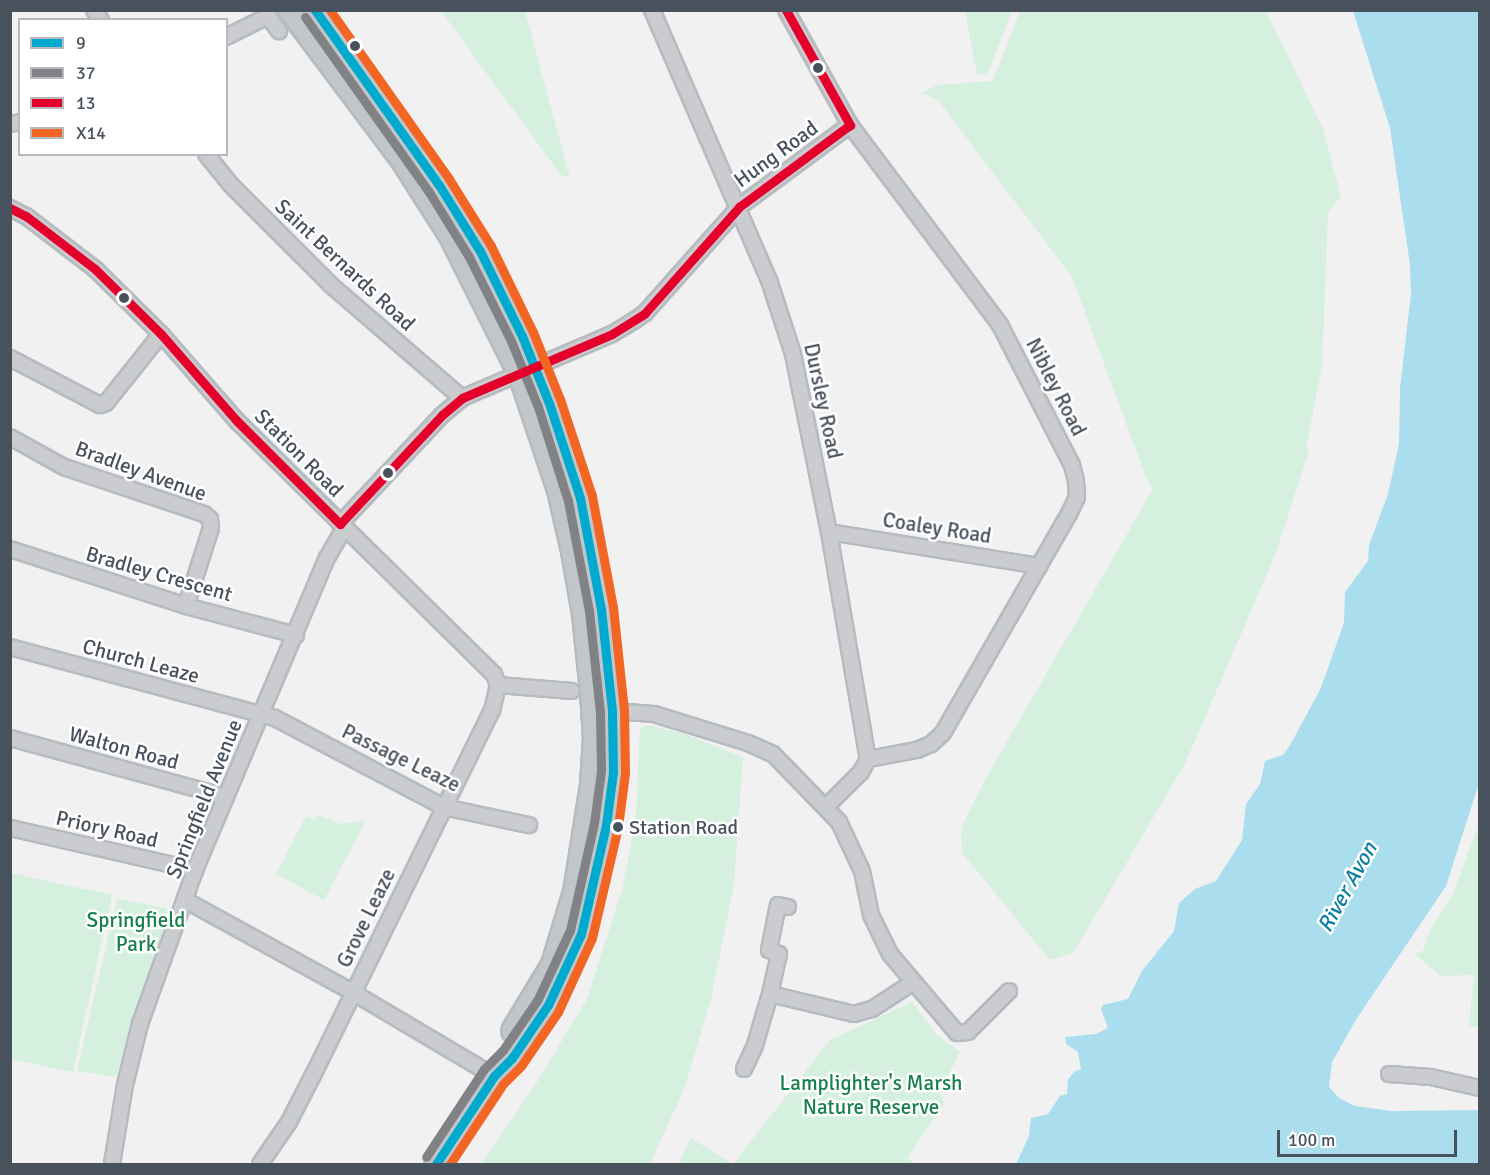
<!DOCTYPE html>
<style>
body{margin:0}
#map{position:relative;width:1490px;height:1175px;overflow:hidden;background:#f1f1f1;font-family:Signika,sans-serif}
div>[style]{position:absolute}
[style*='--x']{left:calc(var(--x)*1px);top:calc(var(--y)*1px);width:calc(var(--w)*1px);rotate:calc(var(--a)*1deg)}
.green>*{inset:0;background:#d6f0e0}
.water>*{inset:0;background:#ade}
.roads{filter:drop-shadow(2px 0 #b6bbc0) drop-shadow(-2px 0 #b6bbc0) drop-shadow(0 2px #b6bbc0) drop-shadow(0 -2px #b6bbc0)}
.minor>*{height:14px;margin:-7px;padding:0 7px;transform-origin:7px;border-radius:7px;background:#cacccf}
.trunk>*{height:22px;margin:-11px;padding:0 11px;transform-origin:11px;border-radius:11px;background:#c0c6ca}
.bus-1>*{height:9px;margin:-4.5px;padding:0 4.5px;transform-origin:4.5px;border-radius:4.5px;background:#00a9ce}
.bus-2>*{height:9px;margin:-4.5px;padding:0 4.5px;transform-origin:4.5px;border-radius:4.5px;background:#808285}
.bus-3>*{height:9px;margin:-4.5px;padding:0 4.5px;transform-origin:4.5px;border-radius:4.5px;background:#e4002b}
.bus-4>*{height:9px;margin:-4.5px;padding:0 4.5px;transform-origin:4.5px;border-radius:4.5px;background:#f26522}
.dots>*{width:16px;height:16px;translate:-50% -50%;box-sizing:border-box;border:3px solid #fff;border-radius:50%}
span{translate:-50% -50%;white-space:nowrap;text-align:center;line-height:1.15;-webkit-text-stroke:5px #fff;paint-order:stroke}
.bus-label{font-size:20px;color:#48525d}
.left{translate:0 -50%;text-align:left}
.street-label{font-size:21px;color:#48525d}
.park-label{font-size:21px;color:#187f4e}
.water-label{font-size:22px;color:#0d7fa3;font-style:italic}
.frame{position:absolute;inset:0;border:12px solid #48525d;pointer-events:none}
.legend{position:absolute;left:18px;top:18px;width:210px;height:138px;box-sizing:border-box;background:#fff;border:2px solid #b6babe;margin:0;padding:8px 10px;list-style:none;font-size:18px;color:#48525d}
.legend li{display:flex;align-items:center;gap:12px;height:30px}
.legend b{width:30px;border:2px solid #b6babe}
.scale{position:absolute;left:1277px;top:1130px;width:180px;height:27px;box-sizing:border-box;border:3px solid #48525d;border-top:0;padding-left:8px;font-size:18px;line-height:21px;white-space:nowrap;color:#48525d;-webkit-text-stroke:4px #fff;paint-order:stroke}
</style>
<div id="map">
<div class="green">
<div style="clip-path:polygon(441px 11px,525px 11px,570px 178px,560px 174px)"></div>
<div style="clip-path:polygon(965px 11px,1012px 11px,988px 73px,977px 75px)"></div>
<div style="clip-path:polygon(1020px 11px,1266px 11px,1323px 129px,1341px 196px,1328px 213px,1322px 366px,1306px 449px,1309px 451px,1275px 555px,1185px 764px,1073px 953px,1050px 960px,962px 853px,961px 828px,986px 778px,1153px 489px,1147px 480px,1072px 277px,938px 100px,922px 93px,937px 85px,993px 81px)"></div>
<div style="clip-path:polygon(647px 725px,682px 733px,743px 757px,734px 885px,711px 999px,685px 1087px,650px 1164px,481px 1164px,537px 1082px,587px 999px,623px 887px,636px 814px,640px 729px)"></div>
<div style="clip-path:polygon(318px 815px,340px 824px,366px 820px,324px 900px,276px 874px,306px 816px,315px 820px)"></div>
<div style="clip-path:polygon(1479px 824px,1480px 1027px,1479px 1027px,1469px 1026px,1474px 975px,1440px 976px,1415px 954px,1423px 951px,1429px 931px,1452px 896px)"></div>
<div style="clip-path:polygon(11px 873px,112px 895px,73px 1072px,11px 1059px)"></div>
<div style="clip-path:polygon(117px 899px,171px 909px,116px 1077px,77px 1071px)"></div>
<div style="clip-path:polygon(912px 1002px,936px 1034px,960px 1052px,940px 1092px,944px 1103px,907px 1158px,915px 1164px,679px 1164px,691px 1138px,733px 1164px,830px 1040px)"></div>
</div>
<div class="water">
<div style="clip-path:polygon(1353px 11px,1479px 11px,1480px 780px,1446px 886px,1357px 1018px,1332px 1062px,1329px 1087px,1339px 1098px,1355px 1106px,1392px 1111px,1479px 1110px,1479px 1164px,1016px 1164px,1029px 1136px,1031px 1118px,1048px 1114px,1060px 1096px,1067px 1094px,1068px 1080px,1074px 1072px,1081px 1069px,1078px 1052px,1066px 1044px,1065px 1037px,1096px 1034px,1108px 1028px,1101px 1009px,1103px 1005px,1128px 999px,1142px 971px,1174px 931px,1179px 903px,1195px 889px,1216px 881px,1242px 840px,1246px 804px,1260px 784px,1265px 761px,1283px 755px,1289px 747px,1320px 690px,1344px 623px,1345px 592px,1368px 561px,1369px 545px,1388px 494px,1399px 444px,1400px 388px,1411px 294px,1410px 265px,1390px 128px)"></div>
</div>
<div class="roads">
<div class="minor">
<div style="--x:94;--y:10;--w:12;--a:55"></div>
<div style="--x:652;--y:10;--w:294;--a:66.6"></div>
<div style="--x:769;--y:280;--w:78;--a:72"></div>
<div style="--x:793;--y:354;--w:182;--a:78.6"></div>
<div style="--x:829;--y:532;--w:230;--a:80.3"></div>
<div style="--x:868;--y:759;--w:15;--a:118"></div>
<div style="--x:861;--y:772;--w:49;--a:135"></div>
<div style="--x:786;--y:10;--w:132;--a:60.9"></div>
<div style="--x:850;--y:125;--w:250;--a:53.1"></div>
<div style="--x:1000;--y:325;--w:157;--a:62.8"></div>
<div style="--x:1072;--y:465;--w:16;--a:76"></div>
<div style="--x:1076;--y:481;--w:16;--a:86"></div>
<div style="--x:1077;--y:497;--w:17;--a:115"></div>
<div style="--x:1070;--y:512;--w:255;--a:119.9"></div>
<div style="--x:943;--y:733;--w:16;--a:137"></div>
<div style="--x:931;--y:744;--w:15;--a:157"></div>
<div style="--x:917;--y:750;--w:50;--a:169.6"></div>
<div style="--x:226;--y:37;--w:47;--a:-26.6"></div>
<div style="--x:268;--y:16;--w:19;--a:54"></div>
<div style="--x:10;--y:124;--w:10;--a:-11"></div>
<div style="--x:206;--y:154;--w:38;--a:51"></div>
<div style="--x:230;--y:184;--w:143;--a:45"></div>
<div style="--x:331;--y:285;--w:173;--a:40.8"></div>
<div style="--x:10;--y:208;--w:18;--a:27"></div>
<div style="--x:26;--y:216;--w:87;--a:37.5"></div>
<div style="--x:95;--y:269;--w:93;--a:44.6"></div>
<div style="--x:161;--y:334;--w:116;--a:48.9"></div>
<div style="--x:237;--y:421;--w:361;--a:44.6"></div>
<div style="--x:494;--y:674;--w:12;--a:70"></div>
<div style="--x:498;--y:685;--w:26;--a:103"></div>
<div style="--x:492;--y:710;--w:407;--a:116.1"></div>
<div style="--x:313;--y:1075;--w:53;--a:117.1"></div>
<div style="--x:289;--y:1122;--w:51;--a:124.6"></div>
<div style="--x:10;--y:358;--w:102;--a:27.6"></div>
<div style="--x:100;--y:405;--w:6;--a:-18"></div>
<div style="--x:106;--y:403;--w:88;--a:-51.4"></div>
<div style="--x:10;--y:437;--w:62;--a:29.1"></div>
<div style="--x:64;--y:467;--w:148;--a:18.6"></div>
<div style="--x:204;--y:514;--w:8;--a:40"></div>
<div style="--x:210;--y:519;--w:9;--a:84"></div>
<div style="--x:211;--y:528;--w:82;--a:107.8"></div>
<div style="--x:340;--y:524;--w:149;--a:-46.9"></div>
<div style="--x:442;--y:415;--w:26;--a:-40"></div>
<div style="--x:462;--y:398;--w:163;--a:-23.1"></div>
<div style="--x:612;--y:334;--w:27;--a:-31"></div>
<div style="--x:635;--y:320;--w:12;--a:-35"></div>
<div style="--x:645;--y:313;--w:142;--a:-48.4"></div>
<div style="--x:739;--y:207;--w:138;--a:-36.5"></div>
<div style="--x:829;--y:532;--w:213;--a:9.2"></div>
<div style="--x:10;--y:549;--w:185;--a:17.9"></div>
<div style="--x:186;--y:606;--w:114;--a:14.8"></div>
<div style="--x:10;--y:647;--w:274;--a:15"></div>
<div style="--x:275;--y:718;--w:191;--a:27.8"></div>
<div style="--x:444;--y:807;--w:87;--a:12"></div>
<div style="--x:498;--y:685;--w:74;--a:4.6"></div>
<div style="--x:612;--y:711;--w:42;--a:4.1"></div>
<div style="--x:654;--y:714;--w:98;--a:17.1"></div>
<div style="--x:748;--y:743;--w:27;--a:24"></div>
<div style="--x:773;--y:754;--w:95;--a:45.9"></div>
<div style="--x:839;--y:822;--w:54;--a:64.9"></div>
<div style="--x:862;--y:871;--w:45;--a:78.4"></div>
<div style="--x:871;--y:915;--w:43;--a:64"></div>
<div style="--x:890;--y:954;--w:104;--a:49.7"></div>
<div style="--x:957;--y:1033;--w:11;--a:-5"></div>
<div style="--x:968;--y:1032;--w:58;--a:-45"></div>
<div style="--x:10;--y:738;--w:224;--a:15.3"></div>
<div style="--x:10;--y:828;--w:190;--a:12.8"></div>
<div style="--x:185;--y:900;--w:193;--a:28.8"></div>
<div style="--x:354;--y:993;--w:163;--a:30.7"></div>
<div style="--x:788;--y:907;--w:10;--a:-169"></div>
<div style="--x:778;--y:905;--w:46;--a:101.3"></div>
<div style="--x:769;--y:950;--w:11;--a:22"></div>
<div style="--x:779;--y:954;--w:41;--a:102.7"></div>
<div style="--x:770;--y:994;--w:86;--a:13.4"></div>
<div style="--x:854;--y:1014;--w:19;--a:-16"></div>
<div style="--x:872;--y:1009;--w:48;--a:-33"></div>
<div style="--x:744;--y:1069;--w:26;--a:-65"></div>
<div style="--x:755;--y:1045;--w:53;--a:-73.6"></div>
<div style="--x:1389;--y:1074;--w:42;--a:4.1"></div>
<div style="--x:1431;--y:1077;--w:50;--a:12.7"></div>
<div style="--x:112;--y:1164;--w:80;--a:-80.7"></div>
<div style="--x:125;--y:1085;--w:63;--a:-76.2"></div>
<div style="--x:140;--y:1024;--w:164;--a:-70.3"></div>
<div style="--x:195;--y:870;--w:339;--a:-67.1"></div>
<div style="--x:327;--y:558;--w:34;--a:-60"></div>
</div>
<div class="trunk">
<div style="--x:290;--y:10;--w:186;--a:53.1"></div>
<div style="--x:402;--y:159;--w:91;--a:57.5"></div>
<div style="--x:451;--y:236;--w:154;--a:63.4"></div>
<div style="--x:520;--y:374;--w:122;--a:71.4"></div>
<div style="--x:559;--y:490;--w:63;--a:77.1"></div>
<div style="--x:573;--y:551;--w:64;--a:80.1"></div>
<div style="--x:584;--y:614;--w:78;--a:84.1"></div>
<div style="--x:592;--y:692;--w:46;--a:86.3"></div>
<div style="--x:595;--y:738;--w:47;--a:93.7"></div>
<div style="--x:592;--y:785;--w:108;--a:99"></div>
<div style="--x:575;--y:892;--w:76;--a:106.8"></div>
<div style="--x:553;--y:965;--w:77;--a:121.2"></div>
<div style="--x:315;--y:10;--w:214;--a:54.7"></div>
<div style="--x:439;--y:185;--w:78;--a:58.2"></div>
<div style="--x:480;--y:251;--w:95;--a:63.7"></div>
<div style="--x:522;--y:336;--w:72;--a:68.1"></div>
<div style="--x:549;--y:403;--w:100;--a:71.9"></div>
<div style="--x:580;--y:498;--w:113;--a:79.3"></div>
<div style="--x:601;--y:609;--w:103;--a:83.8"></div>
<div style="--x:612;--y:711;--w:61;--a:89.1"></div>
<div style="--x:613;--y:772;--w:53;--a:97.5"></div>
<div style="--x:606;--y:825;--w:112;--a:102.9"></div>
<div style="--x:581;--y:934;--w:78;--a:114.9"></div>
<div style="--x:548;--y:1005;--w:64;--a:124.2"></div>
<div style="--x:512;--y:1058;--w:25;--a:135"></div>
<div style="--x:494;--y:1076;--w:105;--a:123.4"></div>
</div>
</div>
<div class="bus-1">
<div style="--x:315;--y:10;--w:214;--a:54.7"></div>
<div style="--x:439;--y:185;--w:78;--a:58.2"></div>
<div style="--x:480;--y:251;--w:95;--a:63.7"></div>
<div style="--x:522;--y:336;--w:72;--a:68.1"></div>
<div style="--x:549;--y:403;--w:100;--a:71.9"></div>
<div style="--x:580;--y:498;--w:113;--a:79.3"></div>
<div style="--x:601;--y:609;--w:103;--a:83.8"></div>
<div style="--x:612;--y:711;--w:61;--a:89.1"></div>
<div style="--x:613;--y:772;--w:53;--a:97.5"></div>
<div style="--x:606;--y:825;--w:112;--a:102.9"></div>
<div style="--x:581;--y:934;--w:78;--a:114.9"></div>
<div style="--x:548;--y:1005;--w:64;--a:124.2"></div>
<div style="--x:512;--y:1058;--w:25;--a:135"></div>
<div style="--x:494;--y:1076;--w:105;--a:123.4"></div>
</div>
<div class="bus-2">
<div style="--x:305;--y:17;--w:214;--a:54.7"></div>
<div style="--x:429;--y:192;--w:76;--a:58.4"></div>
<div style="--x:469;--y:257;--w:94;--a:63.4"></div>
<div style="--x:511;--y:341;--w:71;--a:67.8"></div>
<div style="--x:538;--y:407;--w:99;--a:72.3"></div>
<div style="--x:568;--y:501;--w:112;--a:79.2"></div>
<div style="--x:589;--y:611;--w:102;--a:83.8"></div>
<div style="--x:600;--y:712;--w:59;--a:89"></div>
<div style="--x:601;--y:771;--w:52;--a:97.7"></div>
<div style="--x:594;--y:823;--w:110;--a:102.6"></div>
<div style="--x:570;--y:930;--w:76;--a:114.9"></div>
<div style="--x:538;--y:999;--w:62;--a:124.5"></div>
<div style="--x:503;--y:1050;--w:27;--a:135"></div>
<div style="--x:484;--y:1069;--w:105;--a:123.4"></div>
</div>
<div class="bus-3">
<div style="--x:786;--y:10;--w:132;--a:60.9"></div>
<div style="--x:10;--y:208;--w:18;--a:27"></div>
<div style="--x:26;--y:216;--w:87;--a:37.5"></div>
<div style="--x:95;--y:269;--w:93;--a:44.6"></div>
<div style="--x:161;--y:334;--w:116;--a:48.9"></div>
<div style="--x:237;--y:421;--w:146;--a:45"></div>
<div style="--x:340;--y:524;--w:149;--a:-46.9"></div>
<div style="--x:442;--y:415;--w:26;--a:-40"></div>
<div style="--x:462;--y:398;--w:163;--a:-23.1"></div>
<div style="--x:612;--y:334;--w:39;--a:-32"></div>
<div style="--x:645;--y:313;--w:142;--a:-48.4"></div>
<div style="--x:739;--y:207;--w:138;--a:-36.5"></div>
</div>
<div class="bus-4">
<div style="--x:330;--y:10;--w:207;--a:54.8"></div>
<div style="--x:449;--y:179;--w:79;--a:57.9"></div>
<div style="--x:491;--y:246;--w:96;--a:64"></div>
<div style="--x:533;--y:332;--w:72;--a:68.1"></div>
<div style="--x:560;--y:399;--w:102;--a:71.7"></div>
<div style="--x:592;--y:496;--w:113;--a:79.3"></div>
<div style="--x:613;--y:607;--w:104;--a:83.9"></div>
<div style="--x:624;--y:710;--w:63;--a:89.1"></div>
<div style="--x:625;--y:773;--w:54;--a:97.4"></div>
<div style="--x:618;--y:827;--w:114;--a:103.2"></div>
<div style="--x:592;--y:938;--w:81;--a:114.7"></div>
<div style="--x:558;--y:1012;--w:65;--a:124.4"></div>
<div style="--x:521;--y:1066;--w:25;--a:135"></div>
<div style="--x:503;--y:1084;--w:96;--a:123.5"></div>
</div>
<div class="dots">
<div style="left:355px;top:46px;background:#48525d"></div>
<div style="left:818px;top:68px;background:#48525d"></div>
<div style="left:124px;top:298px;background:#48525d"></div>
<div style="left:388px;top:473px;background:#48525d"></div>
<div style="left:618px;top:827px;background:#48525d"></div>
</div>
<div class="bus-label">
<span class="left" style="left:629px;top:827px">Station Road</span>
</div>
<div class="street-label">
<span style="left:776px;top:154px;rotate:-36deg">Hung Road</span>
<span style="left:345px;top:265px;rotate:43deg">Saint Bernards Road</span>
<span style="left:1056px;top:387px;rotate:63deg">Nibley Road</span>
<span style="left:823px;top:401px;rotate:78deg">Dursley Road</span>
<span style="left:299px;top:453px;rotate:45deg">Station Road</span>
<span style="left:141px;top:471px;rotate:20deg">Bradley Avenue</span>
<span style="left:937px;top:528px;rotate:9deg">Coaley Road</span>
<span style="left:159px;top:574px;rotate:16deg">Bradley Crescent</span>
<span style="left:141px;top:661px;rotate:15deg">Church Leaze</span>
<span style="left:124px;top:748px;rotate:15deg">Walton Road</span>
<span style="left:401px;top:758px;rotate:26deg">Passage Leaze</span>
<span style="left:204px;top:799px;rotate:-68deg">Springfield Avenue</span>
<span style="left:107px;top:829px;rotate:13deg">Priory Road</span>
<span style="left:366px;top:918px;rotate:-64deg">Grove Leaze</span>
</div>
<div class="park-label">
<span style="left:136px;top:932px">Springfield<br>Park</span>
<span style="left:871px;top:1095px">Lamplighter's Marsh<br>Nature Reserve</span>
</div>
<div class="water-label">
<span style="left:1347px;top:887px;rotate:-61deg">River Avon</span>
</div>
<div class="frame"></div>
<ul class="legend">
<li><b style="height:8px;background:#00a9ce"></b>9</li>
<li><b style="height:8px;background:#808285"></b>37</li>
<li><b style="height:8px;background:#e4002b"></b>13</li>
<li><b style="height:8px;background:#f26522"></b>X14</li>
</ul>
<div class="scale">100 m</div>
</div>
